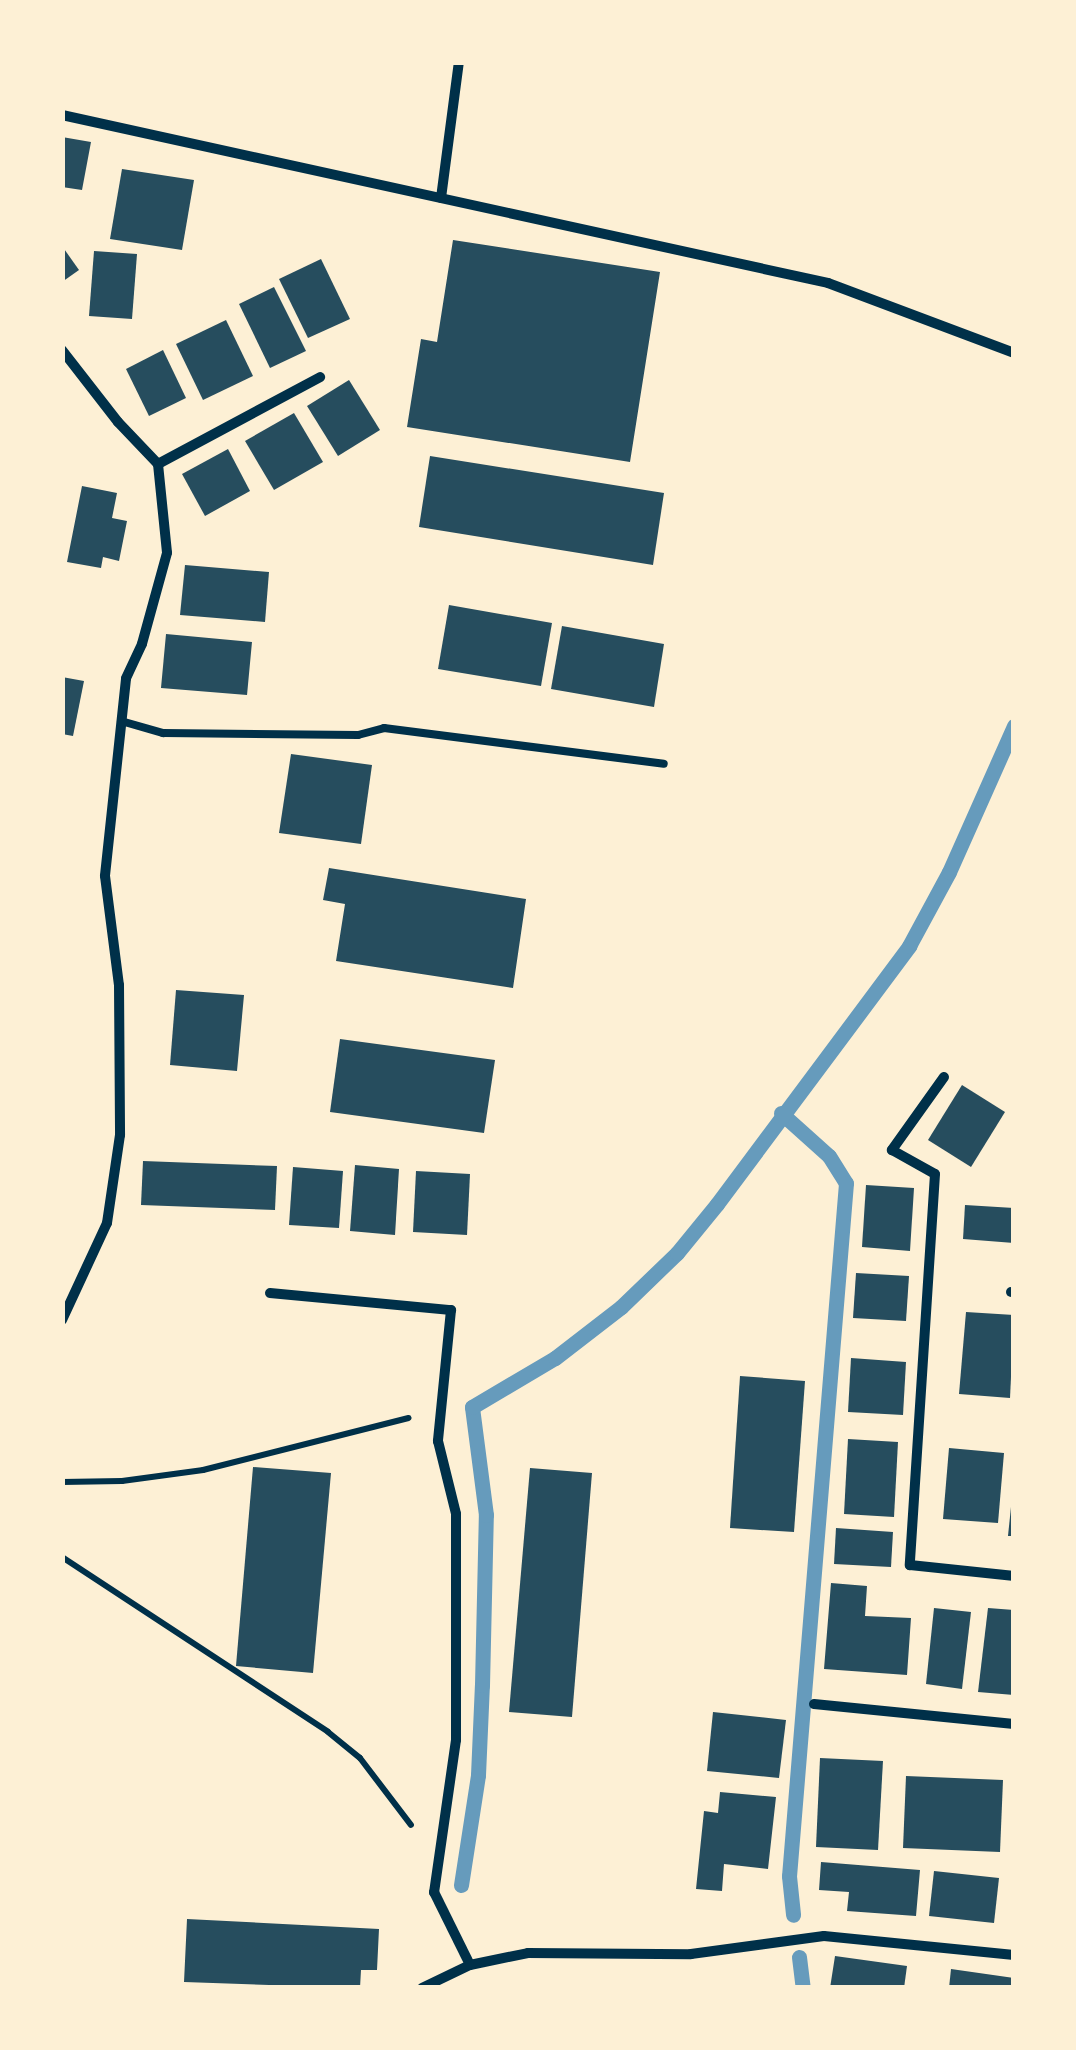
<!DOCTYPE html>
<style>
body{margin:0}
#map{position:relative;width:1076px;height:2050px;overflow:hidden;background:#fdf0d5;font-family:"Roboto Condensed",sans-serif}
div>[style]{position:absolute}
[style*='--x']{left:calc(var(--x)*1px);top:calc(var(--y)*1px);width:calc(var(--w)*1px);rotate:calc(var(--a)*1deg)}
.stream>*{height:15px;margin:-7.5px;padding:0 7.5px;transform-origin:7.5px;border-radius:7.5px;background:#669bbc}
.building>*{inset:0;background:#264d5e}
.path>*{height:6px;margin:-3px;padding:0 3px;transform-origin:3px;border-radius:3px;background:#003049}
.service>*{height:8px;margin:-4px;padding:0 4px;transform-origin:4px;border-radius:4px;background:#003049}
.minor>*{height:10px;margin:-5px;padding:0 5px;transform-origin:5px;border-radius:5px;background:#003049}
span{translate:-50% -50%;white-space:nowrap;text-align:center;line-height:1.15;-webkit-text-stroke:9px #fdf0d5;paint-order:stroke}
.frame{position:absolute;inset:0;border:65px solid #fdf0d5;pointer-events:none}
</style>
<div id="map">
<div class="stream">
<div style="--x:781;--y:1113;--w:64;--a:41.9"></div>
<div style="--x:829;--y:1156;--w:32;--a:58"></div>
<div style="--x:846;--y:1183;--w:695;--a:94.7"></div>
<div style="--x:789;--y:1876;--w:39;--a:84"></div>
<div style="--x:461;--y:1885;--w:111;--a:-81.2"></div>
<div style="--x:478;--y:1775;--w:90;--a:-87.5"></div>
<div style="--x:482;--y:1685;--w:170;--a:-88.7"></div>
<div style="--x:486;--y:1515;--w:109;--a:-97.4"></div>
<div style="--x:472;--y:1407;--w:96;--a:-30.6"></div>
<div style="--x:555;--y:1358;--w:83;--a:-37.7"></div>
<div style="--x:621;--y:1307;--w:78;--a:-44"></div>
<div style="--x:677;--y:1253;--w:63;--a:-50.8"></div>
<div style="--x:717;--y:1204;--w:322;--a:-53.3"></div>
<div style="--x:909;--y:946;--w:84;--a:-61.6"></div>
<div style="--x:949;--y:872;--w:160;--a:-66"></div>
<div style="--x:799;--y:1957;--w:31;--a:83"></div>
</div>
<div class="building">
<div style="clip-path:polygon(62px 137px,91px 142px,82px 190px,62px 187px)"></div>
<div style="clip-path:polygon(122px 169px,194px 180px,182px 250px,110px 239px)"></div>
<div style="clip-path:polygon(453px 240px,660px 272px,630px 462px,407px 427px,421px 339px,437px 342px)"></div>
<div style="clip-path:polygon(62px 246px,79px 270px,62px 282px)"></div>
<div style="clip-path:polygon(94px 251px,137px 254px,132px 319px,89px 316px)"></div>
<div style="clip-path:polygon(321px 259px,350px 319px,308px 338px,279px 279px)"></div>
<div style="clip-path:polygon(274px 287px,306px 351px,270px 368px,239px 304px)"></div>
<div style="clip-path:polygon(226px 320px,253px 376px,203px 400px,176px 344px)"></div>
<div style="clip-path:polygon(163px 350px,186px 398px,149px 416px,126px 369px)"></div>
<div style="clip-path:polygon(349px 380px,380px 430px,338px 456px,307px 406px)"></div>
<div style="clip-path:polygon(294px 413px,323px 462px,274px 490px,245px 441px)"></div>
<div style="clip-path:polygon(228px 449px,250px 491px,205px 516px,182px 474px)"></div>
<div style="clip-path:polygon(430px 456px,664px 493px,653px 565px,419px 527px)"></div>
<div style="clip-path:polygon(82px 486px,117px 493px,112px 518px,127px 521px,119px 561px,103px 557px,101px 568px,67px 562px)"></div>
<div style="clip-path:polygon(185px 565px,269px 572px,265px 622px,180px 615px)"></div>
<div style="clip-path:polygon(449px 605px,552px 623px,541px 686px,438px 669px)"></div>
<div style="clip-path:polygon(562px 626px,664px 644px,654px 707px,551px 689px)"></div>
<div style="clip-path:polygon(166px 634px,252px 642px,247px 695px,161px 688px)"></div>
<div style="clip-path:polygon(62px 677px,84px 681px,73px 736px,62px 734px)"></div>
<div style="clip-path:polygon(291px 754px,372px 765px,361px 844px,279px 833px)"></div>
<div style="clip-path:polygon(329px 868px,526px 899px,513px 988px,336px 961px,345px 904px,323px 900px)"></div>
<div style="clip-path:polygon(176px 990px,244px 995px,237px 1071px,170px 1065px)"></div>
<div style="clip-path:polygon(340px 1039px,495px 1060px,484px 1133px,330px 1112px)"></div>
<div style="clip-path:polygon(962px 1085px,1005px 1112px,971px 1167px,928px 1140px)"></div>
<div style="clip-path:polygon(143px 1161px,277px 1166px,275px 1210px,141px 1205px)"></div>
<div style="clip-path:polygon(355px 1165px,399px 1169px,395px 1235px,350px 1231px)"></div>
<div style="clip-path:polygon(293px 1167px,343px 1171px,339px 1228px,289px 1225px)"></div>
<div style="clip-path:polygon(416px 1171px,470px 1174px,467px 1235px,413px 1232px)"></div>
<div style="clip-path:polygon(866px 1185px,914px 1188px,910px 1251px,862px 1247px)"></div>
<div style="clip-path:polygon(965px 1205px,1014px 1208px,1014px 1243px,963px 1239px)"></div>
<div style="clip-path:polygon(856px 1273px,909px 1276px,906px 1321px,853px 1318px)"></div>
<div style="clip-path:polygon(966px 1312px,1014px 1315px,1010px 1398px,959px 1394px)"></div>
<div style="clip-path:polygon(851px 1358px,906px 1362px,903px 1415px,848px 1412px)"></div>
<div style="clip-path:polygon(740px 1376px,805px 1381px,794px 1532px,730px 1528px)"></div>
<div style="clip-path:polygon(848px 1439px,898px 1442px,894px 1517px,844px 1514px)"></div>
<div style="clip-path:polygon(949px 1448px,1004px 1453px,998px 1523px,943px 1519px)"></div>
<div style="clip-path:polygon(253px 1467px,331px 1473px,313px 1673px,236px 1666px)"></div>
<div style="clip-path:polygon(530px 1468px,592px 1473px,572px 1717px,509px 1712px)"></div>
<div style="clip-path:polygon(1011px 1507px,1014px 1507px,1014px 1536px,1008px 1536px)"></div>
<div style="clip-path:polygon(836px 1528px,893px 1532px,891px 1567px,834px 1564px)"></div>
<div style="clip-path:polygon(831px 1583px,867px 1586px,865px 1616px,911px 1618px,907px 1675px,824px 1669px)"></div>
<div style="clip-path:polygon(934px 1608px,971px 1612px,962px 1689px,926px 1684px)"></div>
<div style="clip-path:polygon(988px 1608px,1014px 1610px,1014px 1695px,978px 1692px)"></div>
<div style="clip-path:polygon(713px 1712px,786px 1720px,779px 1778px,707px 1771px)"></div>
<div style="clip-path:polygon(820px 1758px,883px 1761px,878px 1850px,816px 1847px)"></div>
<div style="clip-path:polygon(906px 1776px,1003px 1780px,1000px 1852px,903px 1848px)"></div>
<div style="clip-path:polygon(720px 1792px,776px 1797px,768px 1869px,724px 1864px,722px 1891px,696px 1889px,704px 1811px,718px 1813px)"></div>
<div style="clip-path:polygon(821px 1862px,920px 1870px,916px 1916px,847px 1911px,849px 1892px,819px 1890px)"></div>
<div style="clip-path:polygon(934px 1871px,999px 1878px,994px 1923px,929px 1916px)"></div>
<div style="clip-path:polygon(187px 1919px,379px 1929px,377px 1970px,361px 1970px,360px 1988px,184px 1982px)"></div>
<div style="clip-path:polygon(835px 1956px,907px 1966px,904px 1988px,830px 1988px)"></div>
<div style="clip-path:polygon(951px 1969px,1014px 1978px,1014px 1988px,949px 1988px)"></div>
</div>
<div class="path">
<div style="--x:62;--y:1482;--w:60;--a:-1"></div>
<div style="--x:122;--y:1481;--w:82;--a:-7.7"></div>
<div style="--x:203;--y:1470;--w:212;--a:-14.2"></div>
<div style="--x:62;--y:1557;--w:318;--a:33.3"></div>
<div style="--x:328;--y:1732;--w:41;--a:39.1"></div>
<div style="--x:360;--y:1758;--w:84;--a:52.7"></div>
</div>
<div class="service">
<div style="--x:121;--y:721;--w:44;--a:15.9"></div>
<div style="--x:163;--y:733;--w:195;--a:0.6"></div>
<div style="--x:358;--y:735;--w:27;--a:-15"></div>
<div style="--x:384;--y:728;--w:282;--a:7.3"></div>
</div>
<div class="minor">
<div style="--x:62;--y:115;--w:784;--a:12.37"></div>
<div style="--x:828;--y:283;--w:199;--a:20.6"></div>
<div style="--x:441;--y:198;--w:137;--a:-82.5"></div>
<div style="--x:62;--y:350;--w:91;--a:52.1"></div>
<div style="--x:118;--y:422;--w:58;--a:46.4"></div>
<div style="--x:158;--y:464;--w:89;--a:84.2"></div>
<div style="--x:167;--y:553;--w:94;--a:105.4"></div>
<div style="--x:142;--y:644;--w:38;--a:115"></div>
<div style="--x:126;--y:679;--w:198;--a:96.1"></div>
<div style="--x:105;--y:876;--w:110;--a:82.7"></div>
<div style="--x:119;--y:985;--w:150;--a:89.6"></div>
<div style="--x:120;--y:1135;--w:89;--a:98.4"></div>
<div style="--x:107;--y:1223;--w:107;--a:114.9"></div>
<div style="--x:158;--y:464;--w:184;--a:-28.2"></div>
<div style="--x:944;--y:1077;--w:90;--a:125.5"></div>
<div style="--x:892;--y:1150;--w:49;--a:29.2"></div>
<div style="--x:935;--y:1174;--w:392;--a:93.7"></div>
<div style="--x:910;--y:1565;--w:105;--a:6"></div>
<div style="--x:1011;--y:1292;--w:3;--a:0"></div>
<div style="--x:270;--y:1293;--w:182;--a:5.4"></div>
<div style="--x:451;--y:1310;--w:132;--a:95.7"></div>
<div style="--x:438;--y:1441;--w:75;--a:76.1"></div>
<div style="--x:456;--y:1514;--w:226;--a:90"></div>
<div style="--x:456;--y:1740;--w:154;--a:98.2"></div>
<div style="--x:434;--y:1892;--w:81;--a:63.7"></div>
<div style="--x:814;--y:1704;--w:201;--a:5.7"></div>
<div style="--x:422;--y:1988;--w:53;--a:-25.6"></div>
<div style="--x:470;--y:1965;--w:59;--a:-11.7"></div>
<div style="--x:528;--y:1953;--w:163;--a:0.4"></div>
<div style="--x:691;--y:1954;--w:134;--a:-7.7"></div>
<div style="--x:824;--y:1936;--w:191;--a:5.7"></div>
</div>
<div class="frame"></div>
</div>
